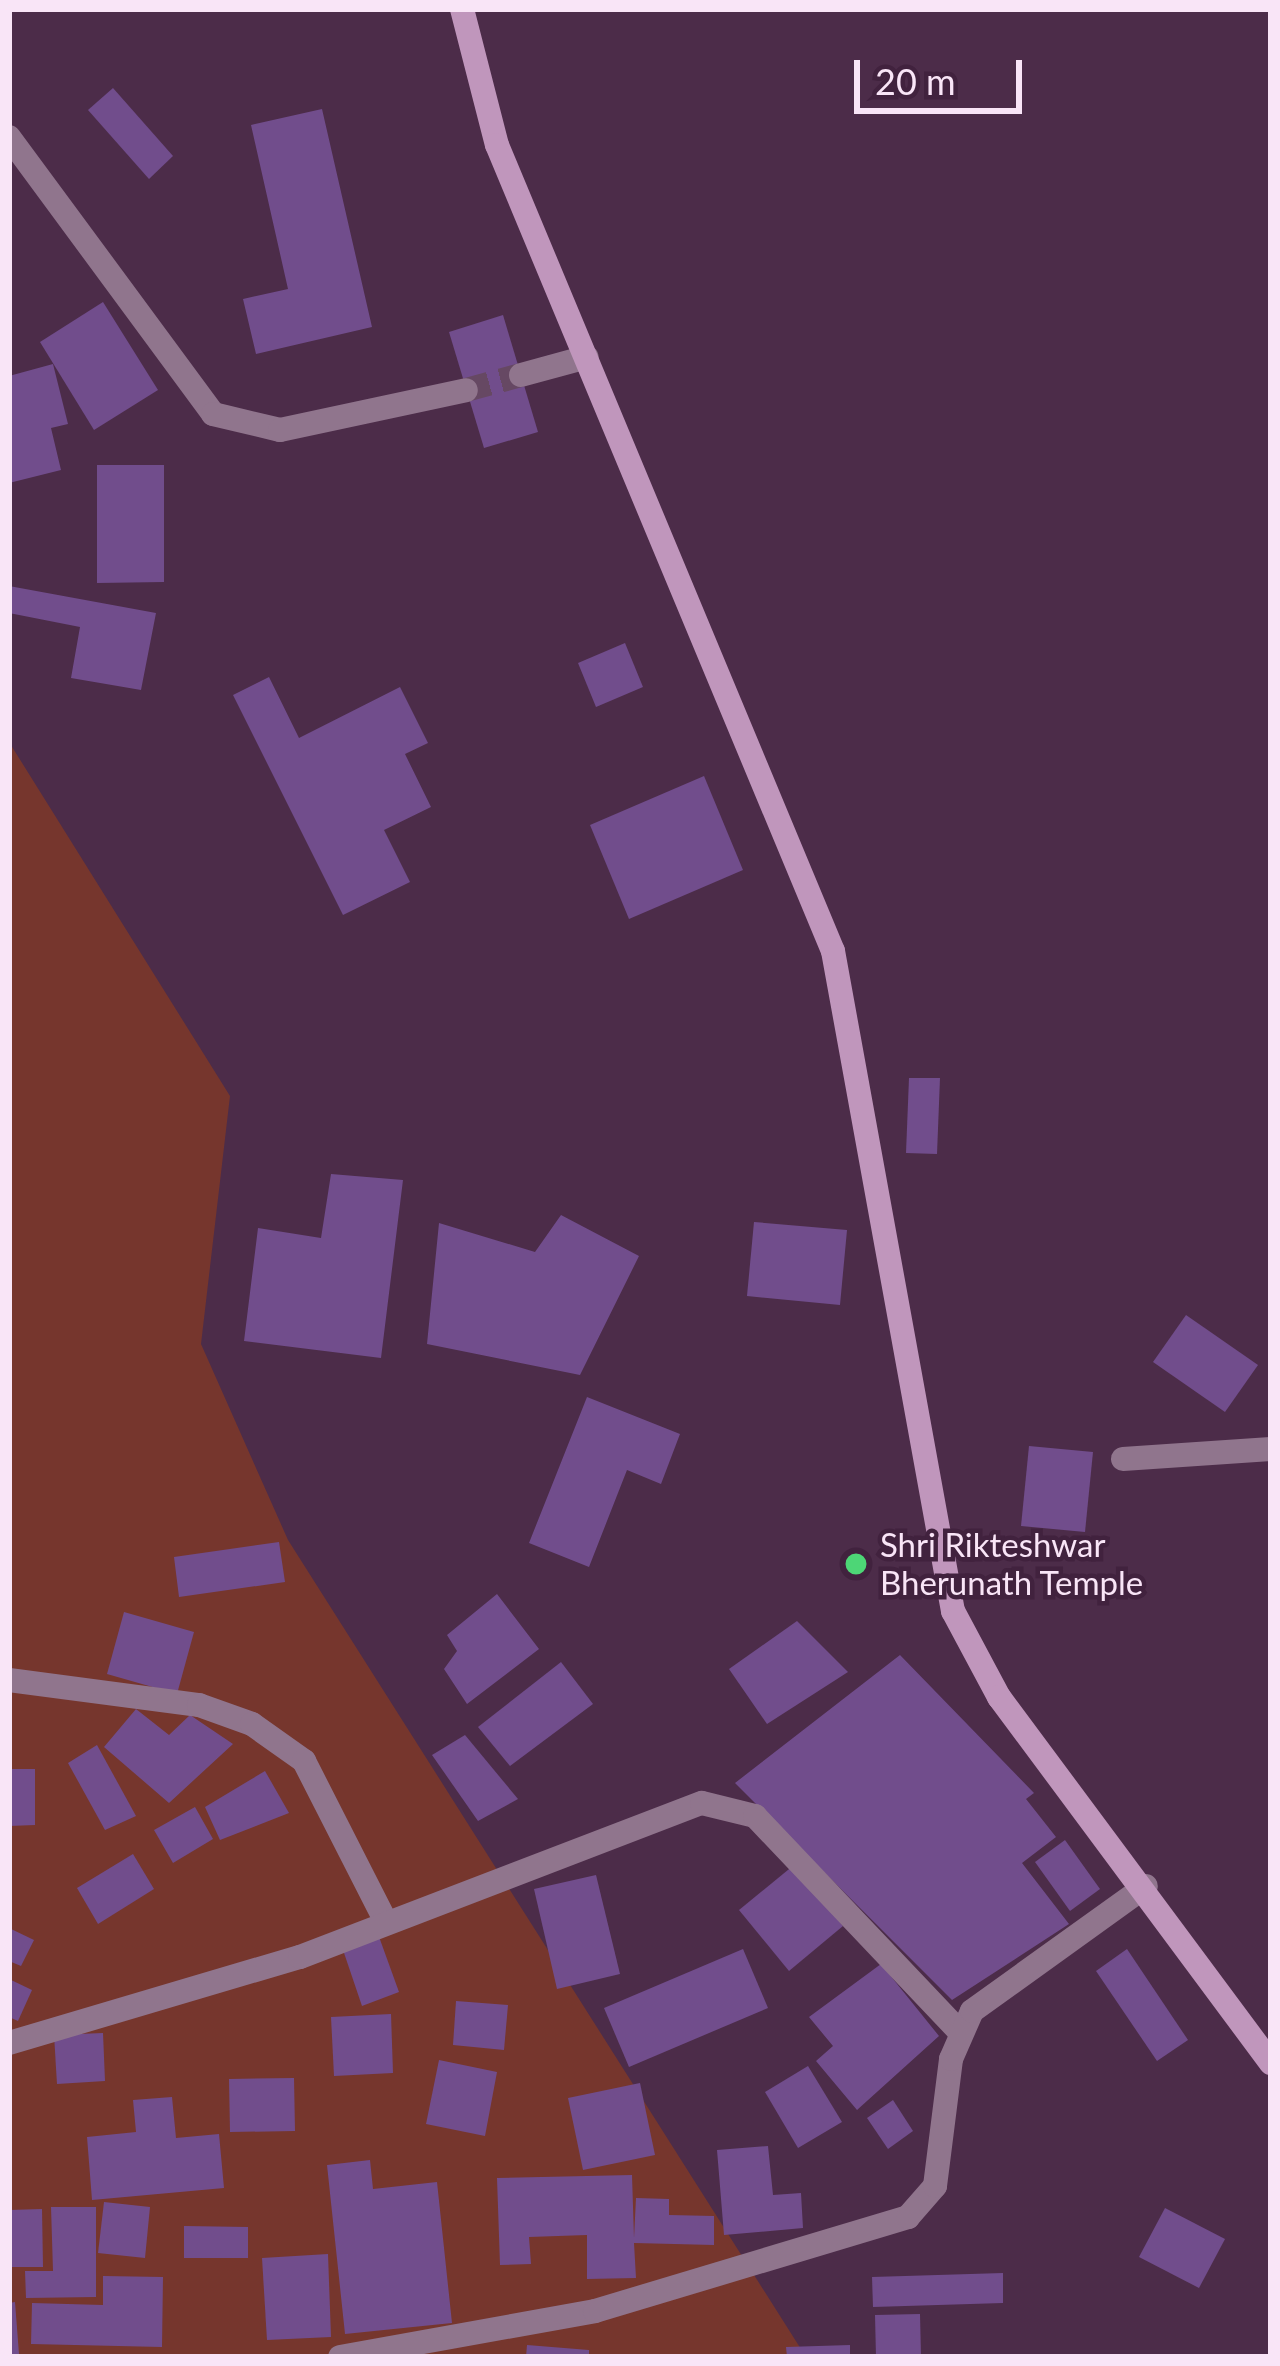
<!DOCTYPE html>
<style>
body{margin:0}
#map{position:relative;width:1280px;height:2366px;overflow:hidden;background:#4c2c49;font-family:Lato,sans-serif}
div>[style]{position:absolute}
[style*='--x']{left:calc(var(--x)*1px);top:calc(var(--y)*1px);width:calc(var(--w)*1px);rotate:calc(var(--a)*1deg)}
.green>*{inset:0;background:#76362d}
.building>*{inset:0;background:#714d8c}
.street-tunnel>*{height:24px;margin-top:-12px;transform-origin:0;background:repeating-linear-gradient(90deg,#664863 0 24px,transparent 0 36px)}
.street>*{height:24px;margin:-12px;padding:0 12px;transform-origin:12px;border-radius:12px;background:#90758d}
.secondary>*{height:24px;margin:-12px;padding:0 12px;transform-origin:12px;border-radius:12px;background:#c096bc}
.dots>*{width:33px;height:33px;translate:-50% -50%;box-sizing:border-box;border:6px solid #41223e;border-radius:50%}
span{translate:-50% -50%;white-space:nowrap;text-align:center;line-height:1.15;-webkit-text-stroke:9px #41223e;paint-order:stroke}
.poi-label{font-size:33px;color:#f9e5f7}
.left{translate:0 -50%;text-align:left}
.frame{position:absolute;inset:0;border:12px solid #f9e5f7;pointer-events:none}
.scale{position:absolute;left:854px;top:60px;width:168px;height:54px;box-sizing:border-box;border:6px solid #f9e5f7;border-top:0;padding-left:15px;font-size:36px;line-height:42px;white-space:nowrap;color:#f9e5f7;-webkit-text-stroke:9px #41223e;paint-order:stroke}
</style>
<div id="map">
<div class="green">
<div style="clip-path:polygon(9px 742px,230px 1096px,201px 1344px,288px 1540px,806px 2357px,9px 2357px)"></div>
</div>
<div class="building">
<div style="clip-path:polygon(113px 88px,173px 156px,149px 179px,88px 110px)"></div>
<div style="clip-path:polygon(322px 109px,372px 327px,256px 354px,243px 299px,288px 289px,251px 125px)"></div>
<div style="clip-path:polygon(103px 302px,158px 390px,94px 430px,40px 342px)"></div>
<div style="clip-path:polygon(503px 315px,538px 432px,484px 448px,449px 332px)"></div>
<div style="clip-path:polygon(53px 364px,68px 424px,51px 428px,61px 470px,9px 483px,9px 376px)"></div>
<div style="clip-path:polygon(97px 465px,164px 465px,164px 582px,97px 583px)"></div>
<div style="clip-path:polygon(9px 586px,156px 613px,141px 690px,71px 678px,80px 627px,9px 613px)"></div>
<div style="clip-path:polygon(625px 643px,643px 687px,596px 707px,578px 663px)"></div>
<div style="clip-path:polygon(269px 677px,299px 738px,400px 687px,428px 743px,405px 754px,431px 807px,384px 830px,410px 882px,343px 915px,233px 695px)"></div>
<div style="clip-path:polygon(704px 776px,743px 870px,629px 919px,590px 825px)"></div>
<div style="clip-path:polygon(909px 1078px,940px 1078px,937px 1154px,906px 1153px)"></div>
<div style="clip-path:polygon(331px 1174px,403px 1180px,381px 1358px,244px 1341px,258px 1228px,321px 1238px)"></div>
<div style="clip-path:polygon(561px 1215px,639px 1256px,580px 1375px,427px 1344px,439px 1223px,535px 1252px)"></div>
<div style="clip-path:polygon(754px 1222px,847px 1230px,840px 1305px,747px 1296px)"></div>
<div style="clip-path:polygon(1186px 1315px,1258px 1365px,1225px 1412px,1153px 1362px)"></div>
<div style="clip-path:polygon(587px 1397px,680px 1434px,661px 1484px,627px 1470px,589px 1567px,529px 1543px)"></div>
<div style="clip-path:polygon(1029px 1446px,1093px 1452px,1085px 1532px,1021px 1526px)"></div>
<div style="clip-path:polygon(279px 1542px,285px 1582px,179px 1597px,174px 1557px)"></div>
<div style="clip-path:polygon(497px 1594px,539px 1649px,467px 1704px,444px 1669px,457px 1651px,447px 1635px)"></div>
<div style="clip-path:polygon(124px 1612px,194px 1632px,177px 1694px,107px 1674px)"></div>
<div style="clip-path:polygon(797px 1621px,848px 1672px,767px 1724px,729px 1669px)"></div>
<div style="clip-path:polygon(900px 1655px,1034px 1793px,1026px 1799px,1056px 1837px,1022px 1863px,1069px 1924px,952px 2000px,735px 1783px)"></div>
<div style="clip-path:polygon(561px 1662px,593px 1704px,510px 1766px,478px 1727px)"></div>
<div style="clip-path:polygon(136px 1709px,169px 1735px,190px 1715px,233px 1744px,169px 1803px,104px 1747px)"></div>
<div style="clip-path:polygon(465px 1735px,518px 1799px,478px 1821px,432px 1755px)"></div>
<div style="clip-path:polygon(97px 1745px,136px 1816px,105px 1830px,68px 1763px)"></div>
<div style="clip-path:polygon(9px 1769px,35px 1769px,35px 1825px,9px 1826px)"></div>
<div style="clip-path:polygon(265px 1771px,289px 1813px,220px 1840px,205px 1807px)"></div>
<div style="clip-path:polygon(195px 1807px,213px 1839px,173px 1863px,154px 1830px)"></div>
<div style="clip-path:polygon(1065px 1840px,1100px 1889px,1070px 1911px,1035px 1862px)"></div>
<div style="clip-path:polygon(133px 1854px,154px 1889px,98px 1924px,77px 1888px)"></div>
<div style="clip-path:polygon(794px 1865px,843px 1926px,789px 1971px,739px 1910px)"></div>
<div style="clip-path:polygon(596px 1875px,620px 1974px,557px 1989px,534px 1889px)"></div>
<div style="clip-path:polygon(9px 1928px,34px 1940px,21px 1966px,9px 1961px)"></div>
<div style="clip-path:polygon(378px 1934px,399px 1992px,362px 2006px,342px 1947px)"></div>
<div style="clip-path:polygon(743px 1949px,768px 2008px,629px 2067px,604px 2008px)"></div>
<div style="clip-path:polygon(1127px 1949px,1188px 2040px,1157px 2061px,1096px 1971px)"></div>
<div style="clip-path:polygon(881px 1964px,939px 2036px,857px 2110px,816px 2061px,833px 2046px,809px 2017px)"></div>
<div style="clip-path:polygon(9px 1979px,32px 1990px,18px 2021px,9px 2017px)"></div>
<div style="clip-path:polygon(456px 2001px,508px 2005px,504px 2050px,453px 2045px)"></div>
<div style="clip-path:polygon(391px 2014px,393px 2073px,334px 2076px,331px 2017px)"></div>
<div style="clip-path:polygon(103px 2033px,105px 2081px,57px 2084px,54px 2035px)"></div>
<div style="clip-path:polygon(439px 2060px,497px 2072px,485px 2136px,426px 2124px)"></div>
<div style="clip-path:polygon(808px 2066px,842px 2122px,798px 2148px,765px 2092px)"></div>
<div style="clip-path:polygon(294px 2078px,295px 2131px,230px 2132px,229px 2079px)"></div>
<div style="clip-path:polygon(640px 2083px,655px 2155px,583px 2170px,568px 2098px)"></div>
<div style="clip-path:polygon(172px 2097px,176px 2138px,219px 2134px,224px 2188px,92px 2200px,87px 2137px,136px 2132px,133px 2100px)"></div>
<div style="clip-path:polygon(893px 2100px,913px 2131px,888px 2149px,867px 2118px)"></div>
<div style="clip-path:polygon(768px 2146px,773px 2195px,801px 2193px,803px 2228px,724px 2235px,717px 2150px)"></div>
<div style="clip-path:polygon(370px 2160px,373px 2189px,437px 2182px,452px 2323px,345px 2334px,327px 2165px)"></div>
<div style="clip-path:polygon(632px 2175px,634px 2238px,636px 2198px,669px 2199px,669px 2215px,714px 2216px,714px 2245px,634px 2243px,636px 2278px,587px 2279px,587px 2235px,529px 2237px,531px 2264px,500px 2265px,497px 2178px)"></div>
<div style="clip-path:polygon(104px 2202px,150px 2207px,145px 2258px,98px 2253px)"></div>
<div style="clip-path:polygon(51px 2207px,96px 2207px,96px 2297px,26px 2298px,25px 2271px,53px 2271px)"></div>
<div style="clip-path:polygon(1165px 2208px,1225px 2239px,1199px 2288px,1139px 2257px)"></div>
<div style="clip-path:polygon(42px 2209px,43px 2267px,9px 2267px,9px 2210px)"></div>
<div style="clip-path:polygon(184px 2226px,248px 2227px,248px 2258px,184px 2258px)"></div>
<div style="clip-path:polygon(328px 2254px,331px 2337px,267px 2340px,262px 2258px)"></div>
<div style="clip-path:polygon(1003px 2273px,1003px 2303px,873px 2307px,872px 2277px)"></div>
<div style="clip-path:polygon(103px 2276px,163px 2277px,162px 2347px,31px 2344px,32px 2303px,103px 2305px)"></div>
<div style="clip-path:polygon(15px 2302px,19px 2354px,9px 2355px,9px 2303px)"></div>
<div style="clip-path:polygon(920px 2314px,921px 2357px,876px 2357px,875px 2315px)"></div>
<div style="clip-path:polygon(527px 2345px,589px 2350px,589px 2357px,526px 2357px)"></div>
<div style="clip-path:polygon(850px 2345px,850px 2357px,787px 2357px,786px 2347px)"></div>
</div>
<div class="street-tunnel">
<div style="--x:466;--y:390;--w:57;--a:-15.3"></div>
</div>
<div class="street">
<div style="--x:9;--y:137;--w:344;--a:53.6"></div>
<div style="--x:213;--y:414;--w:69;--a:13.4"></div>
<div style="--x:280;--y:430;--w:190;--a:-12.1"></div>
<div style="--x:521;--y:375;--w:68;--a:-15.3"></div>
<div style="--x:1123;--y:1459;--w:148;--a:-3.9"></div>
<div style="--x:9;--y:1680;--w:192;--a:7.5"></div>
<div style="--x:199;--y:1705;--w:56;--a:19.7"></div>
<div style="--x:252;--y:1724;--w:64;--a:35.4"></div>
<div style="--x:304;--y:1761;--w:178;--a:63"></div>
<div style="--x:9;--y:2043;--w:303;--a:-16.5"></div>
<div style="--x:300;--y:1957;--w:430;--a:-21"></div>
<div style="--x:702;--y:1803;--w:55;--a:13.8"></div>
<div style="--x:755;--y:1816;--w:296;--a:46.5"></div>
<div style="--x:340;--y:2357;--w:259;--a:-10.2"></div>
<div style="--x:595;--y:2311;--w:327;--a:-16.7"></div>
<div style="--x:908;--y:2217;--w:41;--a:-48.9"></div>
<div style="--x:935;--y:2186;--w:128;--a:-82.8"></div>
<div style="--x:951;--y:2059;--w:52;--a:-66.4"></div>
<div style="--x:972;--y:2011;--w:214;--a:-35.7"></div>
</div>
<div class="secondary">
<div style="--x:462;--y:9;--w:140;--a:75.6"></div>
<div style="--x:497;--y:145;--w:873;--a:67.37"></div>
<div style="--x:833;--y:951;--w:671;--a:79.7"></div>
<div style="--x:953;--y:1611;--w:98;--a:61.9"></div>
<div style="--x:999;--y:1697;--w:456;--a:53.4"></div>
</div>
<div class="dots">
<div style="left:856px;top:1564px;background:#4dd676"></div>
</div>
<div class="poi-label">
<span class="left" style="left:880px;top:1564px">Shri Rikteshwar<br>Bherunath Temple</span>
</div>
<div class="frame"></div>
<div class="scale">20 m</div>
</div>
